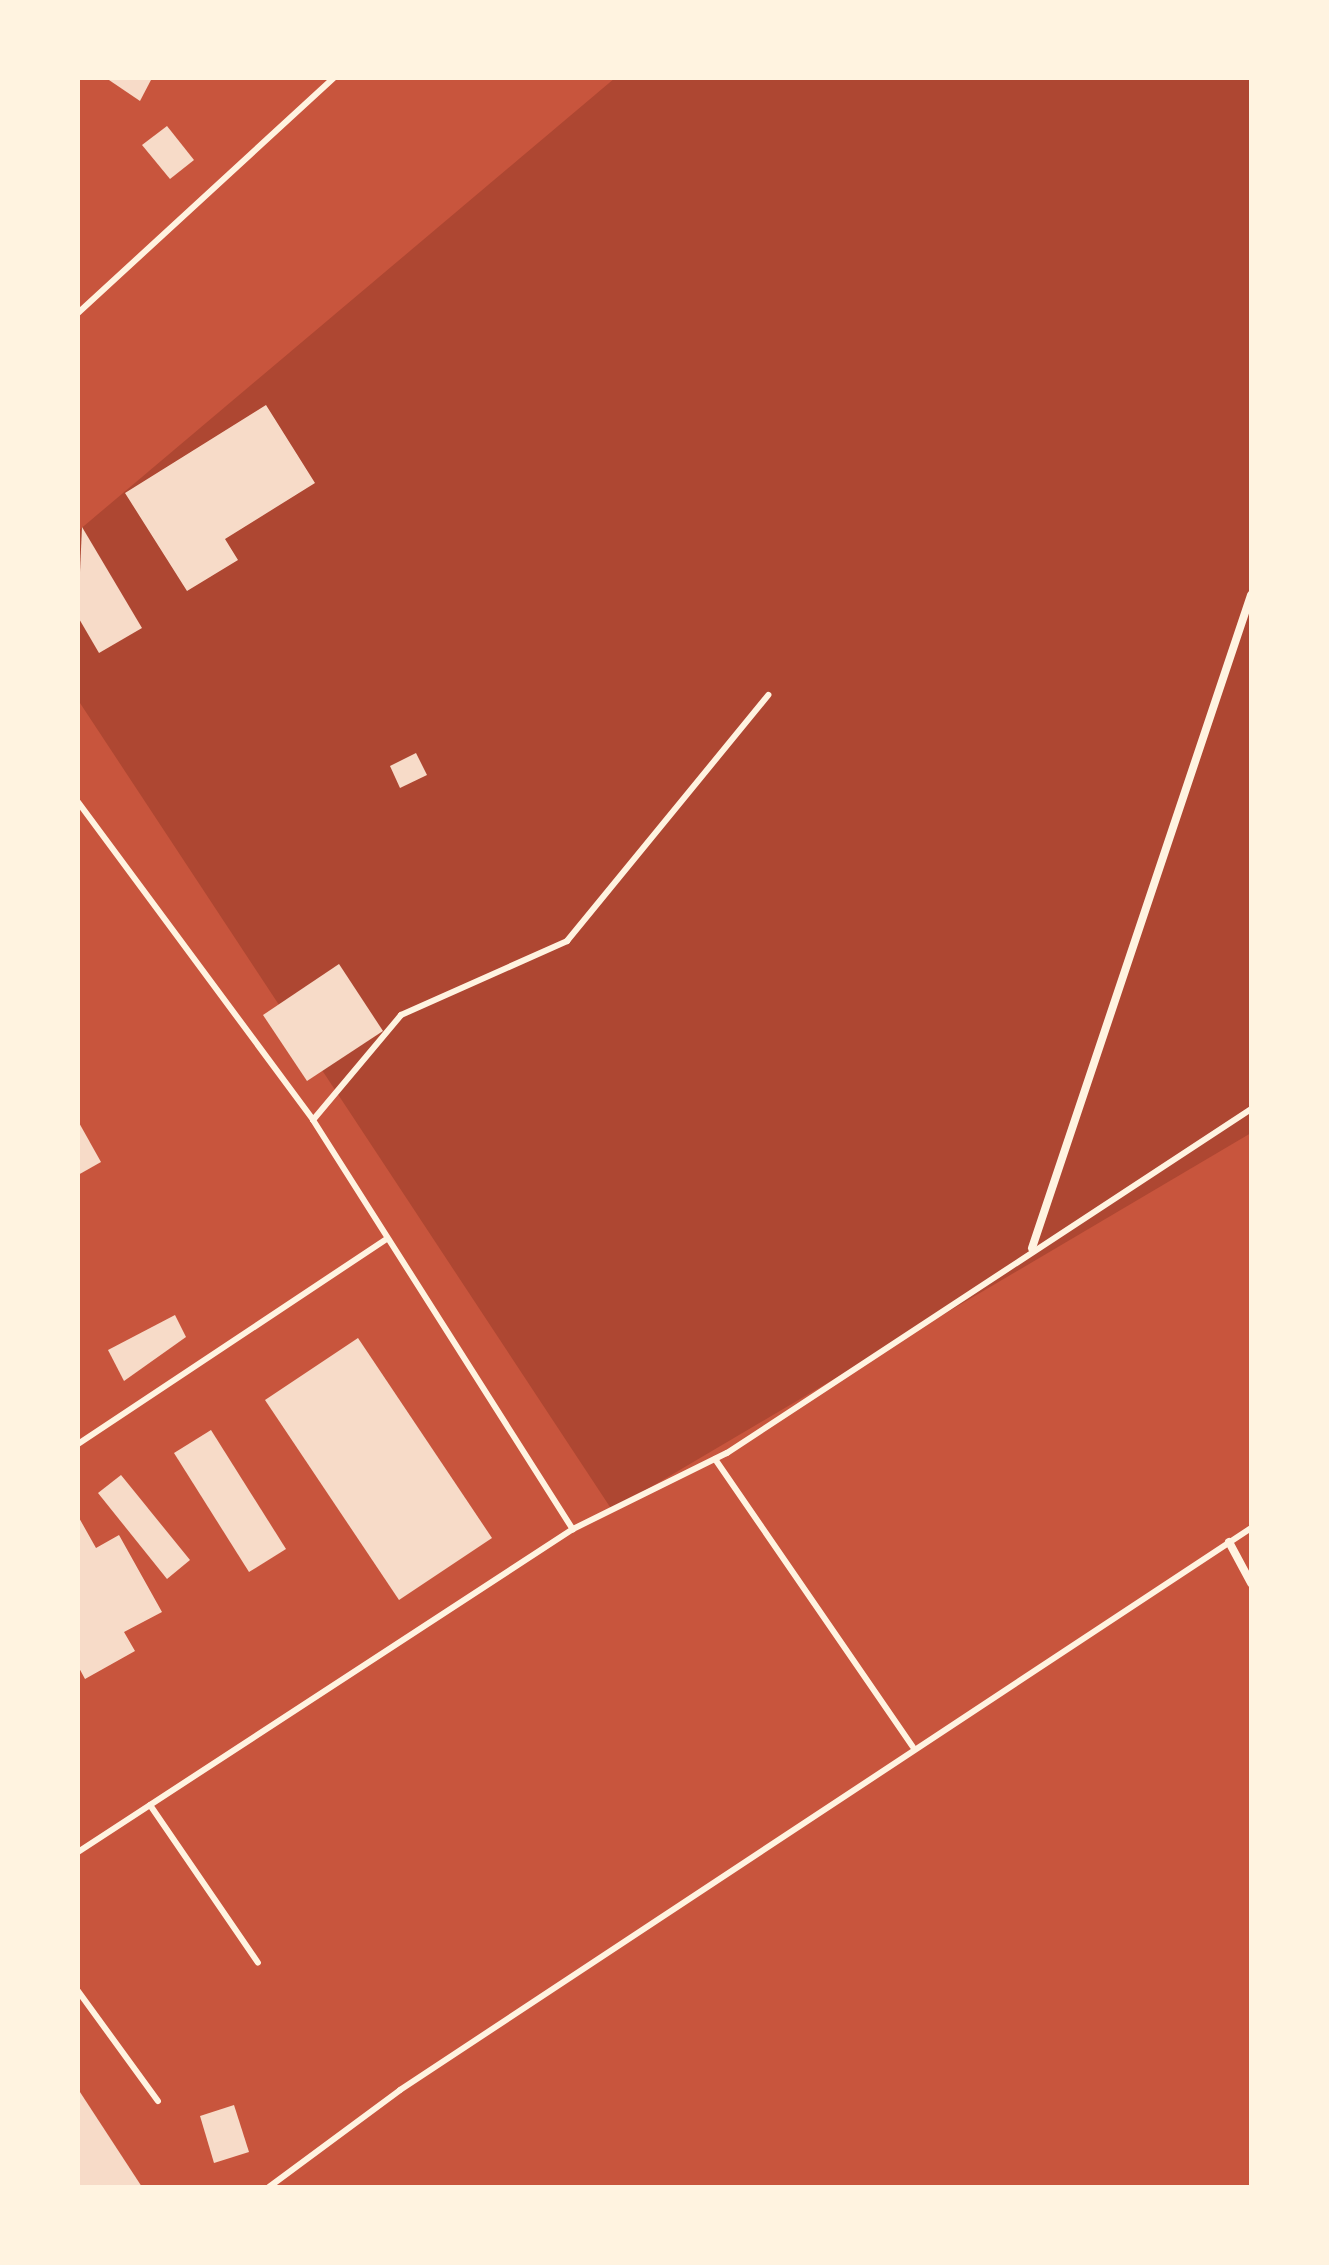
<!DOCTYPE html>
<style>
body{margin:0}
#map{position:relative;width:1329px;height:2265px;overflow:hidden;background:#c8553d;font-family:Mulish,sans-serif}
div>[style]{position:absolute}
[style*='--x']{left:calc(var(--x)*1px);top:calc(var(--y)*1px);width:calc(var(--w)*1px);rotate:calc(var(--a)*1deg)}
.green>*{inset:0;background:#ae4732}
.building>*{inset:0;background:#f7dbc8}
.service>*{height:6px;margin:-3px;padding:0 3px;transform-origin:3px;border-radius:3px;background:#fff3e0}
.minor>*{height:8px;margin:-4px;padding:0 4px;transform-origin:4px;border-radius:4px;background:#fff3e0}
span{translate:-50% -50%;white-space:nowrap;text-align:center;line-height:1.15;-webkit-text-stroke:6px #fff3e0;paint-order:stroke}
.frame{position:absolute;inset:0;border:80px solid #fff3e0;pointer-events:none}
</style>
<div id="map">
<div class="green">
<div style="clip-path:polygon(615px 78px,1251px 78px,1251px 1133px,612px 1510px,78px 700px,78px 531px)"></div>
</div>
<div class="building">
<div style="clip-path:polygon(106px 78px,152px 78px,140px 101px)"></div>
<div style="clip-path:polygon(167px 126px,194px 160px,170px 179px,142px 145px)"></div>
<div style="clip-path:polygon(266px 405px,315px 483px,225px 539px,238px 560px,187px 591px,125px 493px)"></div>
<div style="clip-path:polygon(82px 527px,142px 628px,99px 653px,78px 617px)"></div>
<div style="clip-path:polygon(416px 753px,427px 775px,400px 788px,390px 766px)"></div>
<div style="clip-path:polygon(339px 964px,383px 1031px,307px 1081px,263px 1015px)"></div>
<div style="clip-path:polygon(78px 1121px,101px 1162px,78px 1175px)"></div>
<div style="clip-path:polygon(175px 1315px,186px 1337px,124px 1381px,108px 1350px)"></div>
<div style="clip-path:polygon(358px 1338px,492px 1538px,399px 1600px,265px 1400px)"></div>
<div style="clip-path:polygon(211px 1430px,286px 1549px,249px 1572px,174px 1453px)"></div>
<div style="clip-path:polygon(121px 1475px,190px 1560px,167px 1579px,98px 1493px)"></div>
<div style="clip-path:polygon(78px 1516px,96px 1548px,119px 1535px,162px 1612px,124px 1632px,135px 1651px,85px 1679px,78px 1666px)"></div>
<div style="clip-path:polygon(78px 2089px,142px 2187px,78px 2187px)"></div>
<div style="clip-path:polygon(234px 2105px,249px 2152px,214px 2163px,200px 2116px)"></div>
</div>
<div class="service">
<div style="--x:78;--y:313;--w:348;--a:-42.6"></div>
<div style="--x:78;--y:802;--w:395;--a:53.5"></div>
<div style="--x:313;--y:1120;--w:485;--a:57.6"></div>
<div style="--x:313;--y:1120;--w:137;--a:-50"></div>
<div style="--x:401;--y:1015;--w:182;--a:-24"></div>
<div style="--x:567;--y:941;--w:318;--a:-50.7"></div>
<div style="--x:78;--y:1444;--w:370;--a:-33.6"></div>
<div style="--x:715;--y:1459;--w:349;--a:55.5"></div>
<div style="--x:150;--y:1805;--w:191;--a:55.6"></div>
<div style="--x:78;--y:1852;--w:591;--a:-33.13"></div>
<div style="--x:573;--y:1529;--w:172;--a:-26.3"></div>
<div style="--x:727;--y:1453;--w:627;--a:-33.28"></div>
<div style="--x:78;--y:1991;--w:136;--a:54"></div>
<div style="--x:269;--y:2187;--w:163;--a:-36.5"></div>
<div style="--x:400;--y:2090;--w:1020;--a:-33.44"></div>
</div>
<div class="minor">
<div style="--x:1032;--y:1248;--w:689;--a:-71.46"></div>
<div style="--x:1229;--y:1542;--w:47;--a:61.8"></div>
</div>
<div class="frame"></div>
</div>
